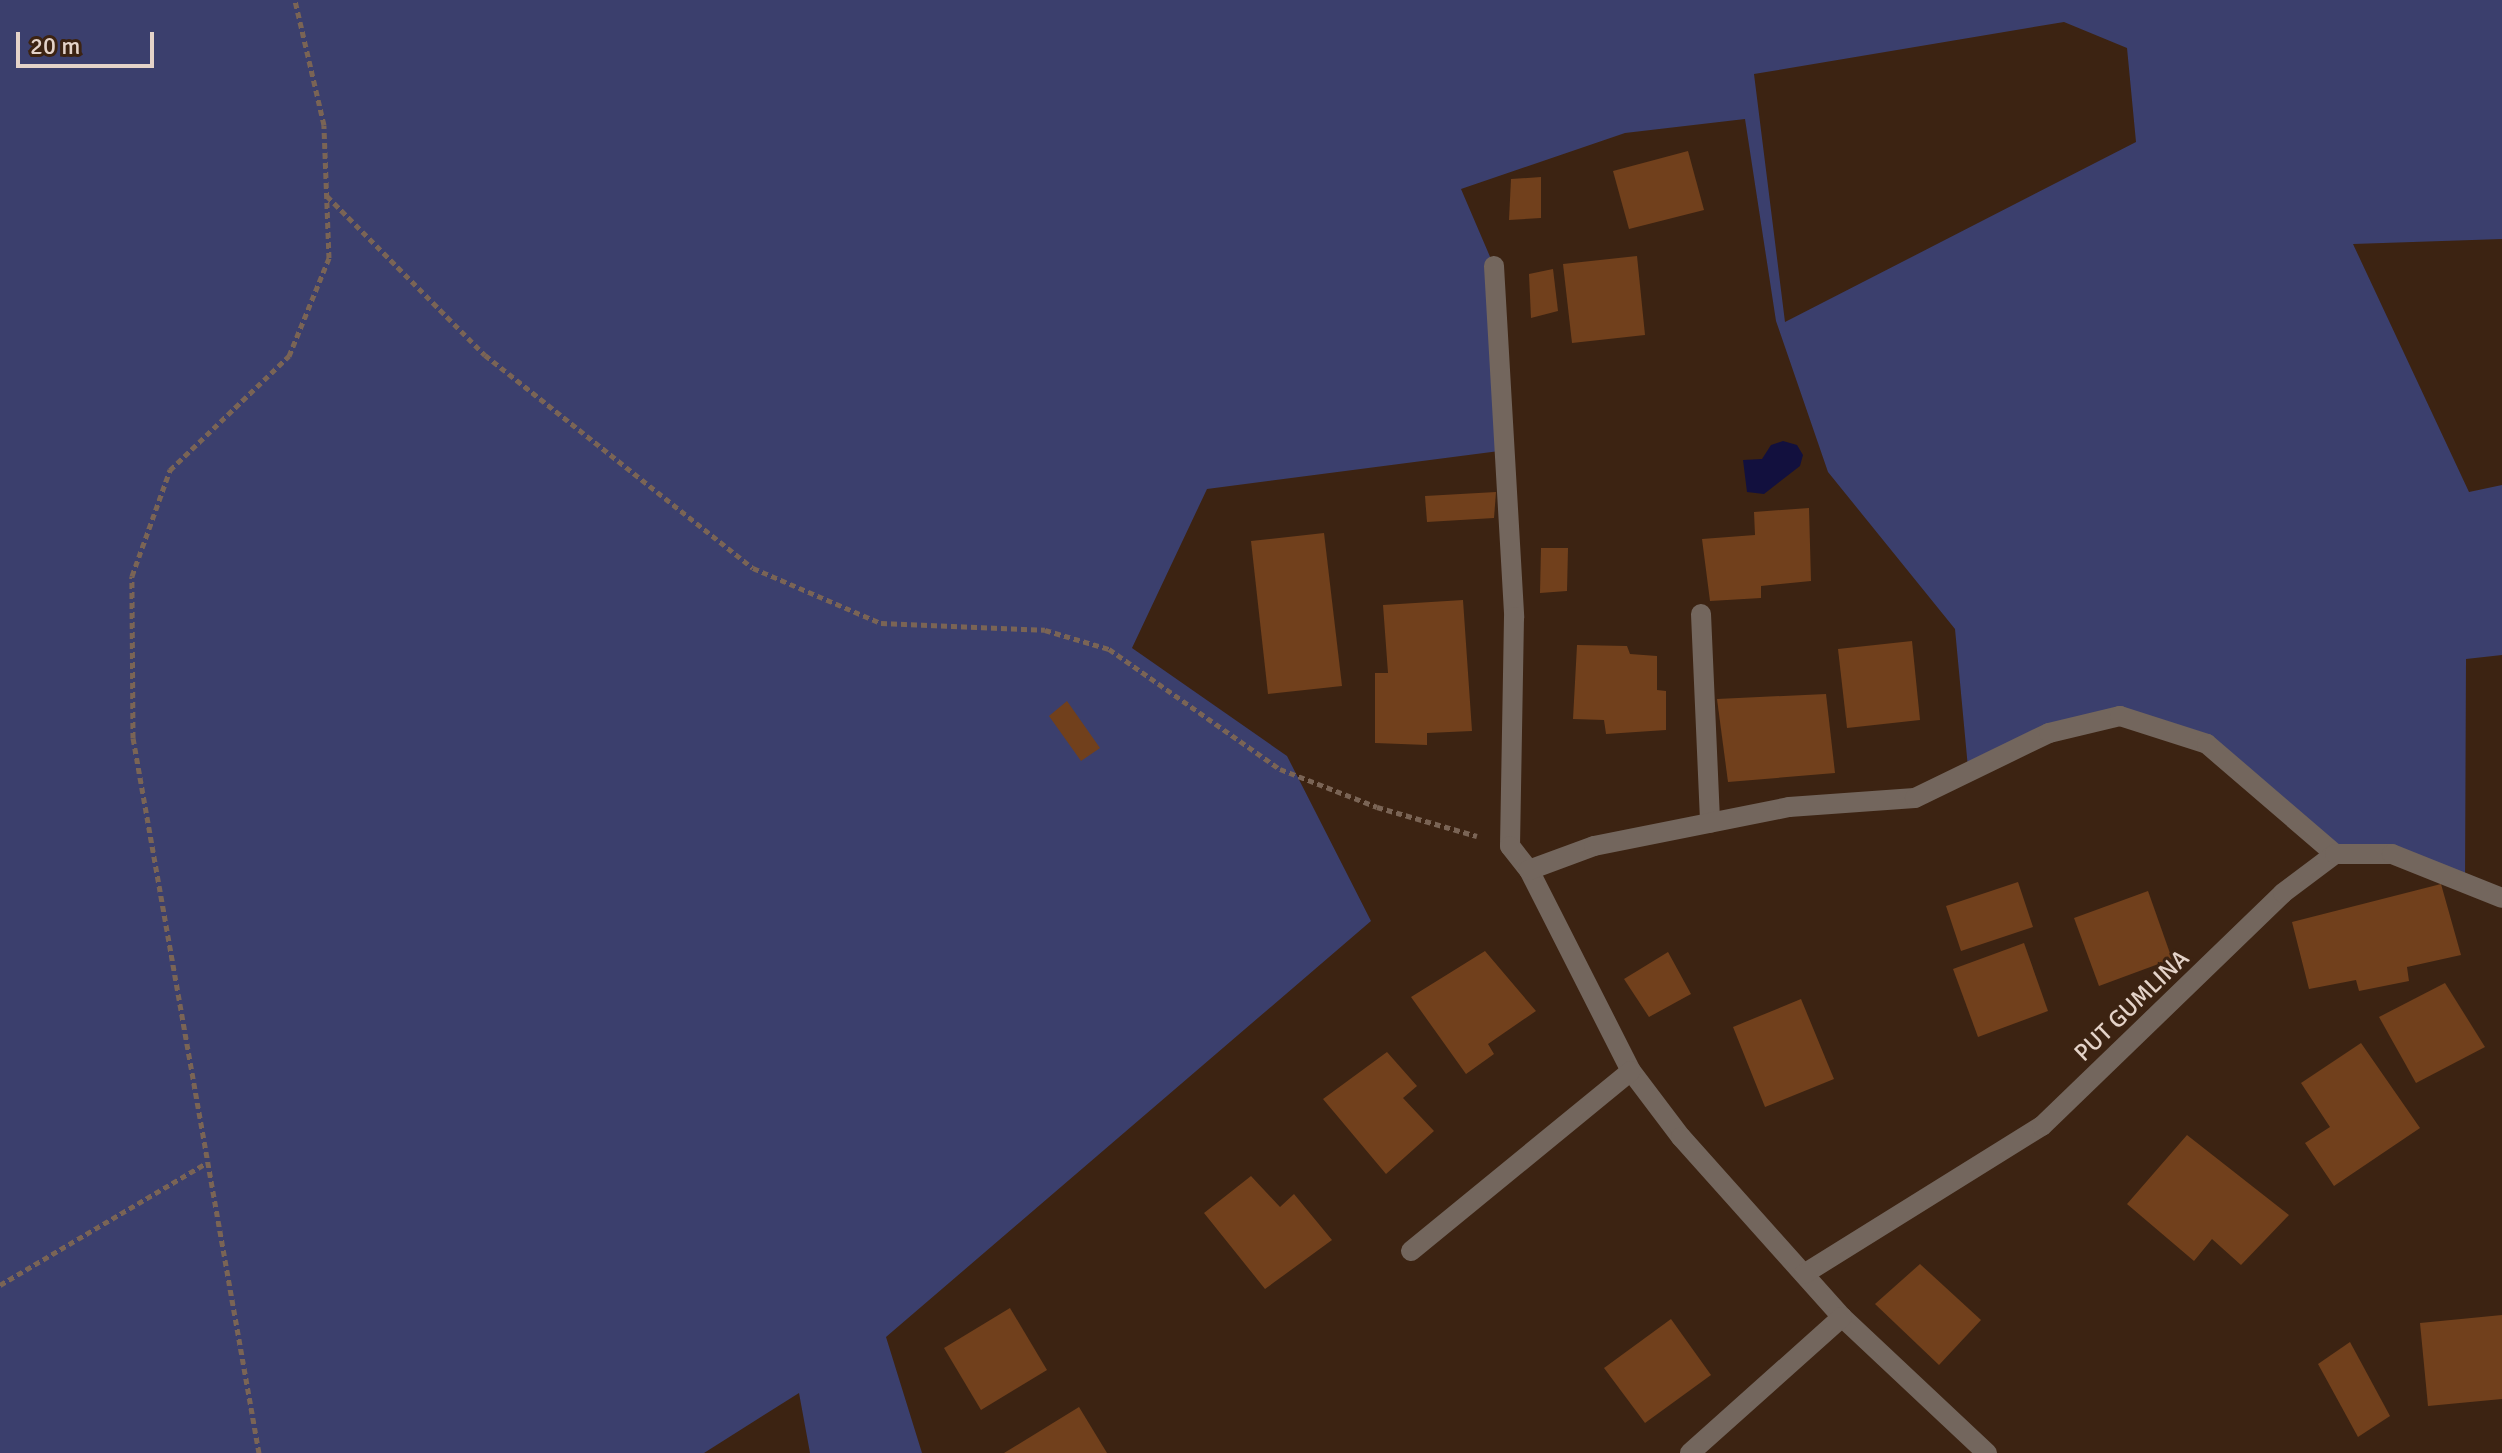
<!DOCTYPE html>
<style>
body{margin:0}
#map{position:relative;width:2502px;height:1453px;overflow:hidden;background:#3c2312;font-family:Signika,sans-serif}
div>[style]{position:absolute}
[style*='--x']{left:calc(var(--x)*1px);top:calc(var(--y)*1px);width:calc(var(--w)*1px);rotate:calc(var(--a)*1deg)}
.green>*{inset:0;background:#3b3f6d}
.water>*{inset:0;background:#12103e}
.building>*{inset:0;background:#71401c}
.path>*{height:5px;margin-top:-2.5px;transform-origin:0;background:repeating-linear-gradient(90deg,#7a6455 0 6px,transparent 0 10px)}
.minor>*{height:20px;margin:-10px;padding:0 10px;transform-origin:10px;border-radius:10px;background:#73665d}
span{translate:-50% -50%;white-space:nowrap;text-align:center;line-height:1.15;-webkit-text-stroke:6px #3c2312;paint-order:stroke}
.street-label{font-size:24px;color:#e4d3c9}
.scale{position:absolute;left:16px;top:32px;width:138px;height:36px;box-sizing:border-box;border:4px solid #e4d3c9;border-top:0;padding-left:10px;font-size:24px;line-height:28px;white-space:nowrap;color:#e4d3c9;-webkit-text-stroke:6px #3c2312;paint-order:stroke}
</style>
<div id="map">
<div class="green">
<div style="clip-path:polygon(evenodd,0 0,2502px 0,2502px 239px,2353px 244px,2469px 492px,2502px 485px,2502px 655px,2466px 659px,2465px 887px,2392px 854px,2335px 854px,2207px 744px,2120px 716px,1968px 768px,1955px 629px,1828px 472px,1776px 321px,1745px 119px,1625px 133px,1461px 189px,1494px 266px,1507px 450px,1207px 489px,1132px 648px,1287px 756px,1371px 921px,886px 1337px,922px 1453px,810px 1453px,799px 1393px,704px 1453px,0 1453px,0 0,2064px 22px,2127px 48px,2136px 142px,1785px 322px,1754px 74px,2064px 22px)"></div>
</div>
<div class="water">
<div style="clip-path:polygon(1783px 441px,1797px 445px,1803px 455px,1800px 466px,1764px 494px,1747px 492px,1743px 460px,1762px 459px,1771px 445px)"></div>
</div>
<div class="building">
<div style="clip-path:polygon(1688px 151px,1704px 210px,1629px 229px,1613px 171px)"></div>
<div style="clip-path:polygon(1541px 177px,1541px 218px,1509px 220px,1511px 179px)"></div>
<div style="clip-path:polygon(1637px 256px,1645px 335px,1572px 343px,1563px 264px)"></div>
<div style="clip-path:polygon(1553px 269px,1558px 311px,1531px 318px,1529px 274px)"></div>
<div style="clip-path:polygon(1496px 492px,1494px 518px,1427px 522px,1425px 496px)"></div>
<div style="clip-path:polygon(1809px 508px,1811px 581px,1761px 586px,1761px 598px,1710px 601px,1702px 539px,1755px 535px,1754px 512px)"></div>
<div style="clip-path:polygon(1324px 533px,1342px 686px,1268px 694px,1251px 541px)"></div>
<div style="clip-path:polygon(1541px 548px,1568px 548px,1567px 591px,1540px 593px)"></div>
<div style="clip-path:polygon(1463px 600px,1472px 731px,1427px 733px,1427px 745px,1375px 743px,1375px 673px,1388px 673px,1383px 605px)"></div>
<div style="clip-path:polygon(1912px 641px,1920px 720px,1847px 728px,1838px 649px)"></div>
<div style="clip-path:polygon(1577px 645px,1627px 646px,1630px 654px,1657px 656px,1657px 690px,1666px 691px,1666px 730px,1606px 734px,1604px 720px,1573px 719px)"></div>
<div style="clip-path:polygon(1826px 694px,1835px 773px,1728px 782px,1717px 699px)"></div>
<div style="clip-path:polygon(1067px 701px,1100px 748px,1081px 761px,1049px 716px)"></div>
<div style="clip-path:polygon(2018px 882px,2033px 927px,1961px 951px,1946px 906px)"></div>
<div style="clip-path:polygon(2441px 884px,2461px 955px,2407px 967px,2409px 981px,2359px 991px,2356px 980px,2309px 989px,2292px 922px)"></div>
<div style="clip-path:polygon(2148px 891px,2172px 959px,2099px 986px,2074px 918px)"></div>
<div style="clip-path:polygon(2024px 943px,2048px 1011px,1978px 1037px,1953px 969px)"></div>
<div style="clip-path:polygon(1485px 951px,1536px 1011px,1488px 1044px,1494px 1054px,1466px 1074px,1411px 997px)"></div>
<div style="clip-path:polygon(1668px 952px,1691px 994px,1649px 1017px,1624px 979px)"></div>
<div style="clip-path:polygon(2445px 983px,2485px 1047px,2416px 1083px,2379px 1017px)"></div>
<div style="clip-path:polygon(1801px 999px,1834px 1079px,1765px 1107px,1733px 1027px)"></div>
<div style="clip-path:polygon(2361px 1043px,2420px 1128px,2334px 1186px,2305px 1143px,2330px 1127px,2301px 1083px)"></div>
<div style="clip-path:polygon(1387px 1052px,1417px 1086px,1403px 1098px,1434px 1131px,1386px 1174px,1323px 1099px)"></div>
<div style="clip-path:polygon(2187px 1135px,2289px 1215px,2241px 1265px,2212px 1239px,2194px 1261px,2127px 1204px)"></div>
<div style="clip-path:polygon(1251px 1176px,1280px 1207px,1294px 1194px,1332px 1240px,1265px 1289px,1204px 1213px)"></div>
<div style="clip-path:polygon(1920px 1264px,1981px 1320px,1939px 1365px,1875px 1304px)"></div>
<div style="clip-path:polygon(1010px 1308px,1047px 1370px,981px 1410px,944px 1348px)"></div>
<div style="clip-path:polygon(2502px 1315px,2502px 1399px,2428px 1406px,2420px 1323px)"></div>
<div style="clip-path:polygon(1671px 1319px,1711px 1375px,1645px 1423px,1604px 1368px)"></div>
<div style="clip-path:polygon(2350px 1342px,2390px 1416px,2358px 1437px,2318px 1364px)"></div>
<div style="clip-path:polygon(1079px 1407px,1107px 1453px,1004px 1453px)"></div>
</div>
<div class="path">
<div style="--x:327;--y:196;--w:224;--a:45.2"></div>
<div style="--x:485;--y:355;--w:342;--a:38.5"></div>
<div style="--x:753;--y:568;--w:139;--a:23.3"></div>
<div style="--x:881;--y:623;--w:164;--a:2.4"></div>
<div style="--x:1045;--y:630;--w:67;--a:16.5"></div>
<div style="--x:1109;--y:649;--w:209;--a:35.1"></div>
<div style="--x:1280;--y:769;--w:104;--a:21.4"></div>
<div style="--x:1377;--y:807;--w:104;--a:16.2"></div>
<div style="--x:0;--y:1285;--w:239;--a:-30.6"></div>
<div style="--x:259;--y:1453;--w:726;--a:-99.99"></div>
<div style="--x:133;--y:738;--w:162;--a:-90.4"></div>
<div style="--x:132;--y:576;--w:113;--a:-70.3"></div>
<div style="--x:170;--y:470;--w:165;--a:-43.8"></div>
<div style="--x:289;--y:356;--w:106;--a:-67.8"></div>
<div style="--x:329;--y:258;--w:133;--a:-92.2"></div>
<div style="--x:324;--y:125;--w:128;--a:-103.1"></div>
</div>
<div class="minor">
<div style="--x:1494;--y:266;--w:352;--a:86.7"></div>
<div style="--x:1514;--y:617;--w:229;--a:91"></div>
<div style="--x:1510;--y:846;--w:31;--a:52"></div>
<div style="--x:1529;--y:870;--w:225;--a:63.1"></div>
<div style="--x:1631;--y:1071;--w:83;--a:52.9"></div>
<div style="--x:1681;--y:1137;--w:241;--a:48.2"></div>
<div style="--x:1842;--y:1317;--w:199;--a:43.2"></div>
<div style="--x:1701;--y:614;--w:209;--a:87.5"></div>
<div style="--x:1529;--y:870;--w:69;--a:-20.3"></div>
<div style="--x:1594;--y:846;--w:199;--a:-11.3"></div>
<div style="--x:1789;--y:807;--w:126;--a:-4.1"></div>
<div style="--x:1915;--y:798;--w:149;--a:-25.9"></div>
<div style="--x:2049;--y:733;--w:73;--a:-13.5"></div>
<div style="--x:2120;--y:716;--w:91;--a:17.8"></div>
<div style="--x:2207;--y:744;--w:169;--a:40.7"></div>
<div style="--x:1411;--y:1251;--w:284;--a:-39.3"></div>
<div style="--x:1804;--y:1274;--w:280;--a:-31.9"></div>
<div style="--x:2042;--y:1126;--w:335;--a:-44"></div>
<div style="--x:2283;--y:893;--w:65;--a:-36.9"></div>
<div style="--x:2335;--y:854;--w:57;--a:0"></div>
<div style="--x:2392;--y:854;--w:118;--a:21.8"></div>
<div style="--x:1690;--y:1453;--w:204;--a:-41.8"></div>
</div>
<div class="street-label">
<span style="left:2132px;top:1006px;rotate:-44deg">PUT GUMLINA</span>
</div>
<div class="scale">20 m</div>
</div>
